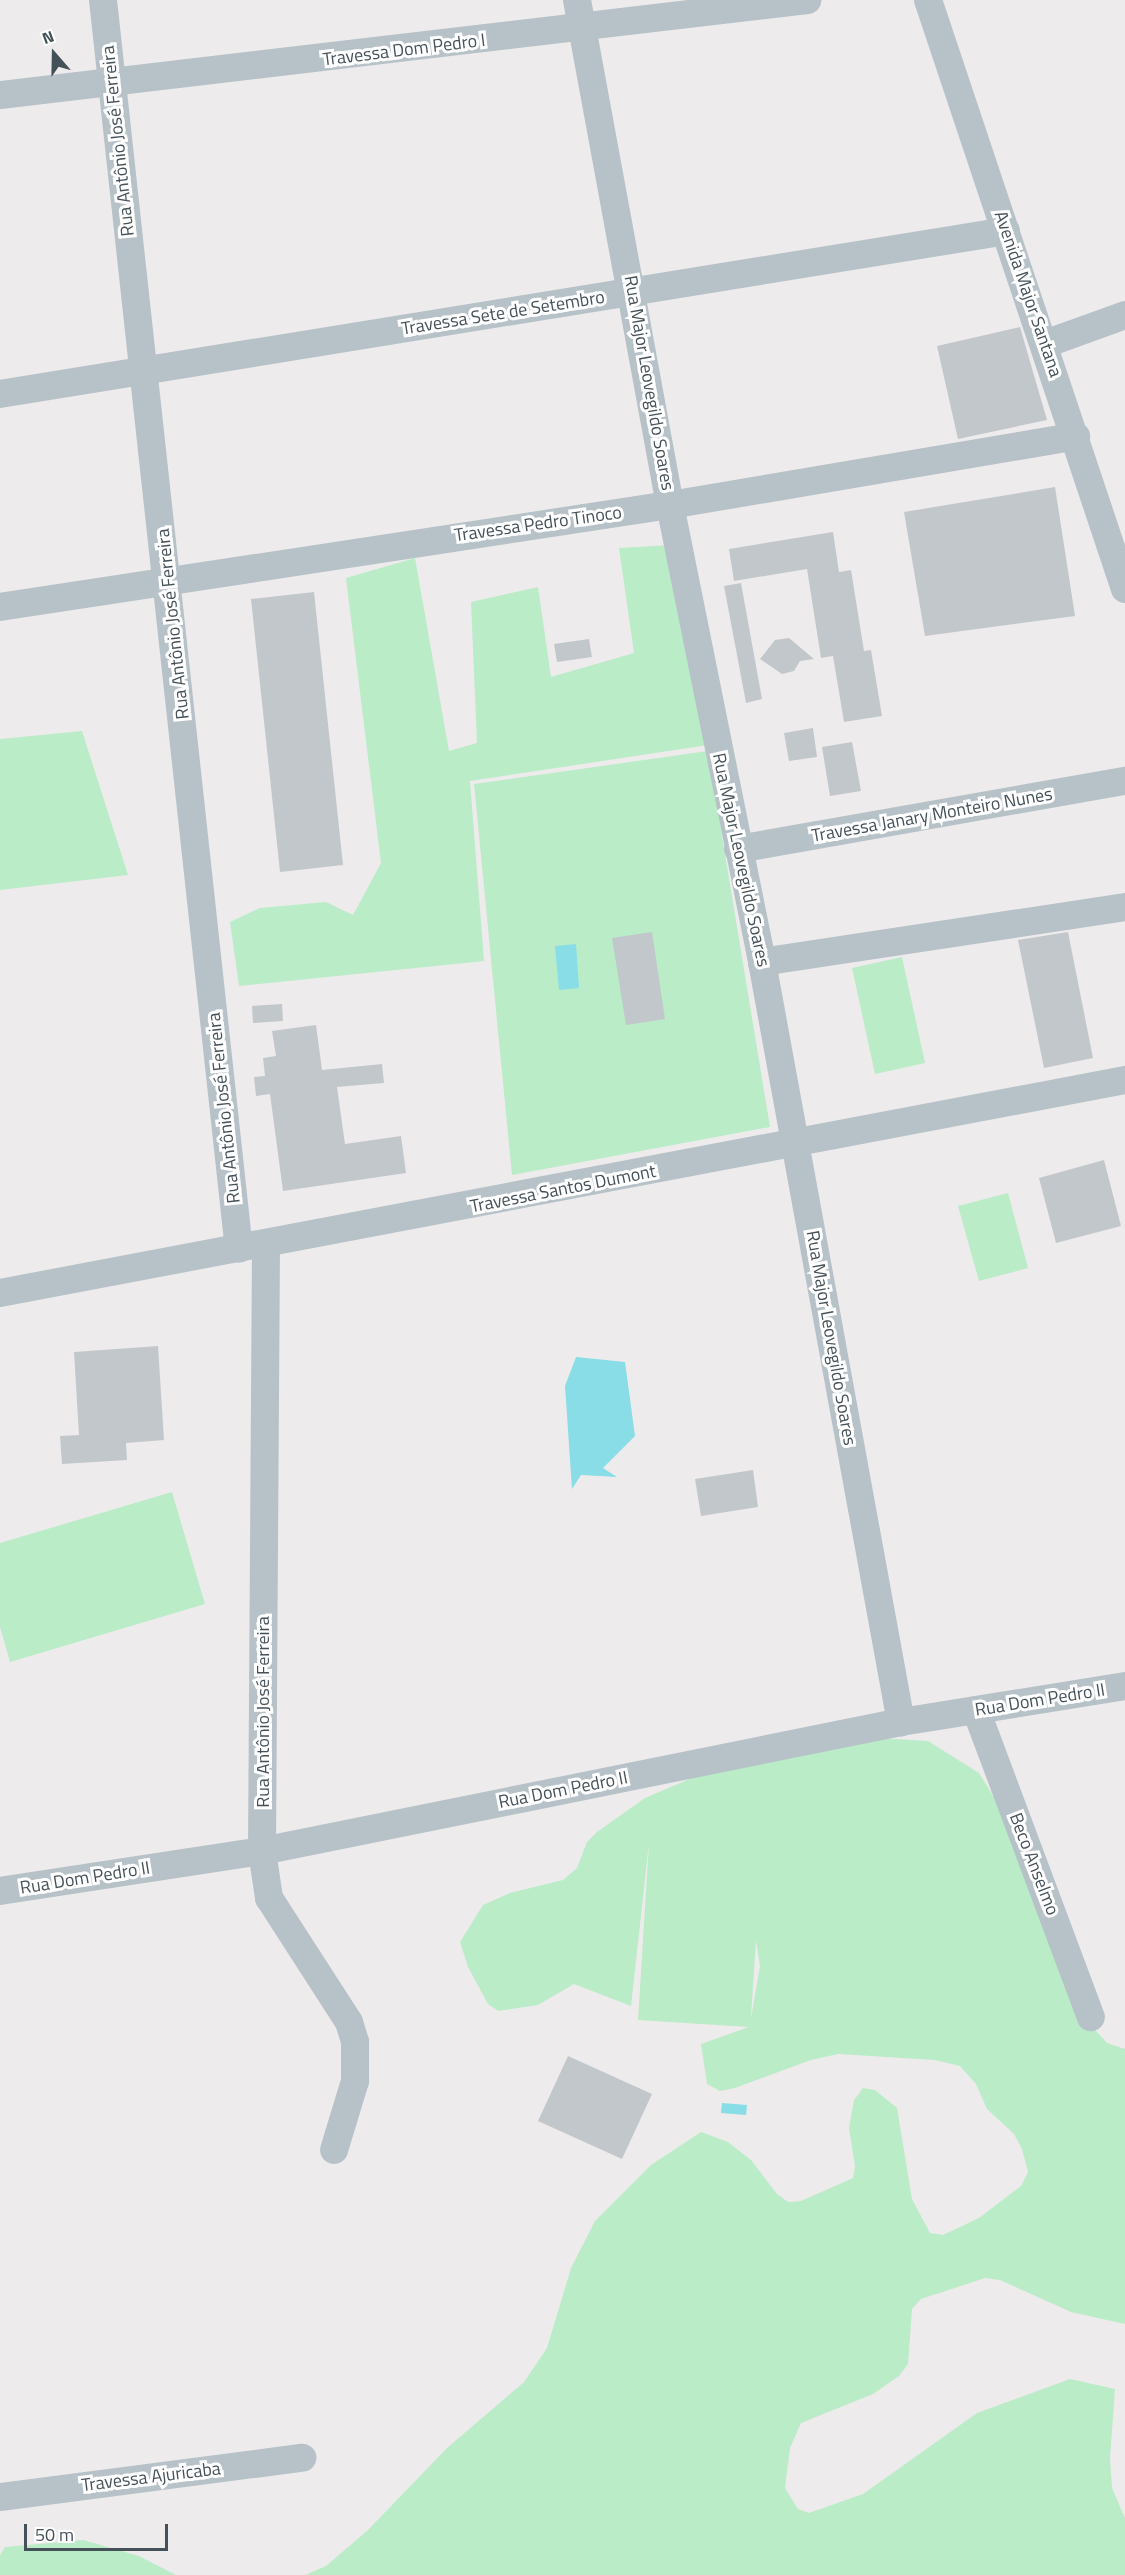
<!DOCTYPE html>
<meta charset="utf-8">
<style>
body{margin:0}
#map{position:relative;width:1125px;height:2575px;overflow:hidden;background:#eeebec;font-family:"Titillium Web",sans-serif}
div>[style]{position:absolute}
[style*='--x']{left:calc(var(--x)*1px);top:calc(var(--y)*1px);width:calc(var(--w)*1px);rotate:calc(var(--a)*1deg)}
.green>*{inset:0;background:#baecc8}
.water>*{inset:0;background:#88dde7}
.building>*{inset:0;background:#c2c7cb}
.minor>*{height:28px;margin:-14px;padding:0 14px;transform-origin:14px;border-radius:14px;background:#b7c2c8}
span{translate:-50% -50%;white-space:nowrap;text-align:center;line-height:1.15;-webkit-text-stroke:6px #fff;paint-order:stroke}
.street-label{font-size:18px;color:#455158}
.north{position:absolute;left:24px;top:24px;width:60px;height:60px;-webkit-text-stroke:4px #fff;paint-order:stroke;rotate:340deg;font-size:16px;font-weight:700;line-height:24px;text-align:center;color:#455158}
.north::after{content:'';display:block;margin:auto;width:21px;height:27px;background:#455158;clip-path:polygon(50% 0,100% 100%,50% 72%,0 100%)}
.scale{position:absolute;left:24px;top:2524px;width:144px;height:27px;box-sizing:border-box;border:3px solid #455158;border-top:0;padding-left:8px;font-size:18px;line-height:21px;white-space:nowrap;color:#455158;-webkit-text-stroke:4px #fff;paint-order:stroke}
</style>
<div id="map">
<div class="green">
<div style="clip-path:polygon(672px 545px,708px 745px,470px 781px,484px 961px,239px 986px,230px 922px,260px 908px,326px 902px,353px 915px,381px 863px,346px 578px,415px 558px,449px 751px,477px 743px,471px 602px,538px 587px,551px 677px,634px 653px,619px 548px)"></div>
<div style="clip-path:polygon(82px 731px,128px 875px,0 890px,0 739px)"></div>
<div style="clip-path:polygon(708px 751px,770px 1127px,512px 1175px,474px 784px)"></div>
<div style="clip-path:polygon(902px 957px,925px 1063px,875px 1074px,852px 968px)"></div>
<div style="clip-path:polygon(1008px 1193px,1028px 1268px,979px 1281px,958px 1206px)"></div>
<div style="clip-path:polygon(172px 1492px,205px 1604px,10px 1662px,0 1627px,0 1543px)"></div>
<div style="clip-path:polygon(evenodd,865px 1737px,928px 1741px,979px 1773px,1000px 1807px,1079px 2012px,1107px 2043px,1125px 2049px,1125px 2324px,1071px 2312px,1000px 2280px,985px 2278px,921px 2299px,912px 2309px,908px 2364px,899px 2376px,873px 2394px,801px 2423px,790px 2448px,785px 2488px,798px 2509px,809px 2513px,863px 2494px,977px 2413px,1070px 2379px,1115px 2389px,1110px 2458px,1112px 2488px,1125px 2518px,1125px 2575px,305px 2575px,326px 2566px,368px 2530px,447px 2448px,524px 2382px,547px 2348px,571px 2268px,595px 2221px,651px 2165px,701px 2132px,728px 2142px,751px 2160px,777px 2194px,788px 2202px,801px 2201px,853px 2178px,855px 2166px,849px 2128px,854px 2100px,863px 2088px,875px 2090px,897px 2108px,912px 2199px,930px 2233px,943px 2235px,979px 2218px,1021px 2186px,1028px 2172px,1022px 2149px,1014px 2134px,987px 2109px,976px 2084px,960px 2066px,935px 2060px,838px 2054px,811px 2060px,735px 2088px,720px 2091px,707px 2084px,701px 2044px,749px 2027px,638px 2020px,649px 1843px,631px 2006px,574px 1984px,538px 2005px,498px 2011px,488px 2004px,468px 1967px,460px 1942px,483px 1905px,510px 1893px,563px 1880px,577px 1868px,587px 1842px,597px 1832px,645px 1798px,692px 1778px,865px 1737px,756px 1940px,760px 1966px,751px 2018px,751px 2017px,756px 1940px)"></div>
<div style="clip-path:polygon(83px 2540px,139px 2556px,176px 2575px,0 2575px,0 2555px,5px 2547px)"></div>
</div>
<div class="water">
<div style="clip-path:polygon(576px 944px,579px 988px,559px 990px,555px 946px)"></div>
<div style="clip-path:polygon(576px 1357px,625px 1362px,635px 1436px,603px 1468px,617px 1477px,581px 1475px,572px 1489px,565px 1386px)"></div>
<div style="clip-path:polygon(722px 2103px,747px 2105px,746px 2115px,721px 2113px)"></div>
</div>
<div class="building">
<div style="clip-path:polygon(1020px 327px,1047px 420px,958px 439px,937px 346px)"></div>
<div style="clip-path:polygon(1055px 487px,1075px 616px,925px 636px,904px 512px)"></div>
<div style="clip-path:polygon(833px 532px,839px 572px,851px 570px,864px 651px,871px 650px,882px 716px,844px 722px,833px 656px,821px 658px,807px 569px,734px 581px,729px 549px)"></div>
<div style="clip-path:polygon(741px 583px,762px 699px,746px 703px,724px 586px)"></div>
<div style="clip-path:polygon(314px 592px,343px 865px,280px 872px,251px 599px)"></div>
<div style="clip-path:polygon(789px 638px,814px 659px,800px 661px,794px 671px,782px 674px,760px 659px,775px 640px)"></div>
<div style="clip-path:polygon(589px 639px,592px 657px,557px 662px,554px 644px)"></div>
<div style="clip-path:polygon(813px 728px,817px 757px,789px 761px,784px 733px)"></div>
<div style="clip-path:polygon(852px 742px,861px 791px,830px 796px,822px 747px)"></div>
<div style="clip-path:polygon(652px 932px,665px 1019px,626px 1025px,612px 938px)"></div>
<div style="clip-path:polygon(1068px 932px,1093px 1058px,1044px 1068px,1018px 940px)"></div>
<div style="clip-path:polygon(282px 1004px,283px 1021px,253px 1023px,252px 1006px)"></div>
<div style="clip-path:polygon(316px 1025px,322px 1070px,382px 1064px,384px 1083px,337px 1087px,345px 1144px,401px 1136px,406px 1173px,283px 1191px,270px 1094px,256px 1096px,254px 1077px,265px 1076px,263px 1058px,276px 1056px,272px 1031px)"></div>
<div style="clip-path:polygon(1104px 1160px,1121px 1226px,1056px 1243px,1039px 1178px)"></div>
<div style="clip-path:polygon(158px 1346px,164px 1440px,126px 1443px,127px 1460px,62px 1464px,60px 1436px,79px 1435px,74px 1352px)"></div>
<div style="clip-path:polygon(753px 1470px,758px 1507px,701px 1516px,695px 1479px)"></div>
<div style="clip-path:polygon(568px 2056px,652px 2094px,622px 2159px,538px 2121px)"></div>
</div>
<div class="minor">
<div style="--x:103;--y:0;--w:1256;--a:83.79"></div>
<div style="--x:577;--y:0;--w:513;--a:79.57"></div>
<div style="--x:670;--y:505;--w:466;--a:78.6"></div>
<div style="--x:762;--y:962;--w:773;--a:79.64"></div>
<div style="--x:928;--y:0;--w:621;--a:71.51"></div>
<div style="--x:0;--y:95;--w:813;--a:-6.71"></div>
<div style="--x:1045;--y:344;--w:85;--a:-19.9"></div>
<div style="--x:0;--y:394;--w:1019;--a:-9.2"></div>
<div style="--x:0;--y:607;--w:678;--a:-8.66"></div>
<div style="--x:670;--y:505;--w:412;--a:-9.6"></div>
<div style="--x:738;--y:849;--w:393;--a:-10"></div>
<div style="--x:762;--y:962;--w:367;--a:-8.6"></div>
<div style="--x:266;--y:1245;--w:606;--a:90.38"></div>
<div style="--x:262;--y:1851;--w:48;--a:81.5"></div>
<div style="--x:269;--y:1898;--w:148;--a:57.2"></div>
<div style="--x:349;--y:2022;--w:21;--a:73"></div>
<div style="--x:355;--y:2042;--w:39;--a:90"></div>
<div style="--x:355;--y:2081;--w:72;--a:106.9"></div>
<div style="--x:0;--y:1293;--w:1145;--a:-10.72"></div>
<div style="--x:976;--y:1710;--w:328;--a:69.5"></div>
<div style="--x:0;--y:1891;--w:265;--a:-8.7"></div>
<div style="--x:262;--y:1851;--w:652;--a:-11.41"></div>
<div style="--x:901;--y:1722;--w:227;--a:-9.1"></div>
<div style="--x:0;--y:2497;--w:305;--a:-7.4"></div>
</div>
<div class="street-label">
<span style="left:404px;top:50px;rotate:-7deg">Travessa Dom Pedro I</span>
<span style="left:118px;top:141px;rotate:-96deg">Rua Antônio José Ferreira</span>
<span style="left:1028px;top:294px;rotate:71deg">Avenida Major Santana</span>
<span style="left:503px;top:313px;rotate:-9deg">Travessa Sete de Setembro</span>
<span style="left:649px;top:383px;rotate:80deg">Rua Major Leovegildo Soares</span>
<span style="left:538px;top:524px;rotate:-8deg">Travessa Pedro Tinoco</span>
<span style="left:173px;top:624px;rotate:-96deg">Rua Antônio José Ferreira</span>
<span style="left:932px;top:815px;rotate:-10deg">Travessa Janary Monteiro Nunes</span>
<span style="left:741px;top:860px;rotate:78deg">Rua Major Leovegildo Soares</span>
<span style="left:224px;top:1108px;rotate:-96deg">Rua Antônio José Ferreira</span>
<span style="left:563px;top:1189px;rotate:-11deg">Travessa Santos Dumont</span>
<span style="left:831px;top:1338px;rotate:80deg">Rua Major Leovegildo Soares</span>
<span style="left:1040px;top:1700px;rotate:-9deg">Rua Dom Pedro II</span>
<span style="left:263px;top:1712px;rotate:-90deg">Rua Antônio José Ferreira</span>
<span style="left:563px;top:1790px;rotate:-11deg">Rua Dom Pedro II</span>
<span style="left:1034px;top:1864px;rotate:69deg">Beco Anselmo</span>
<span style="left:85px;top:1878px;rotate:-9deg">Rua Dom Pedro II</span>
<span style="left:151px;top:2477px;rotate:-7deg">Travessa Ajuricaba</span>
</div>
<div class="north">N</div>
<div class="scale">50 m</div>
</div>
